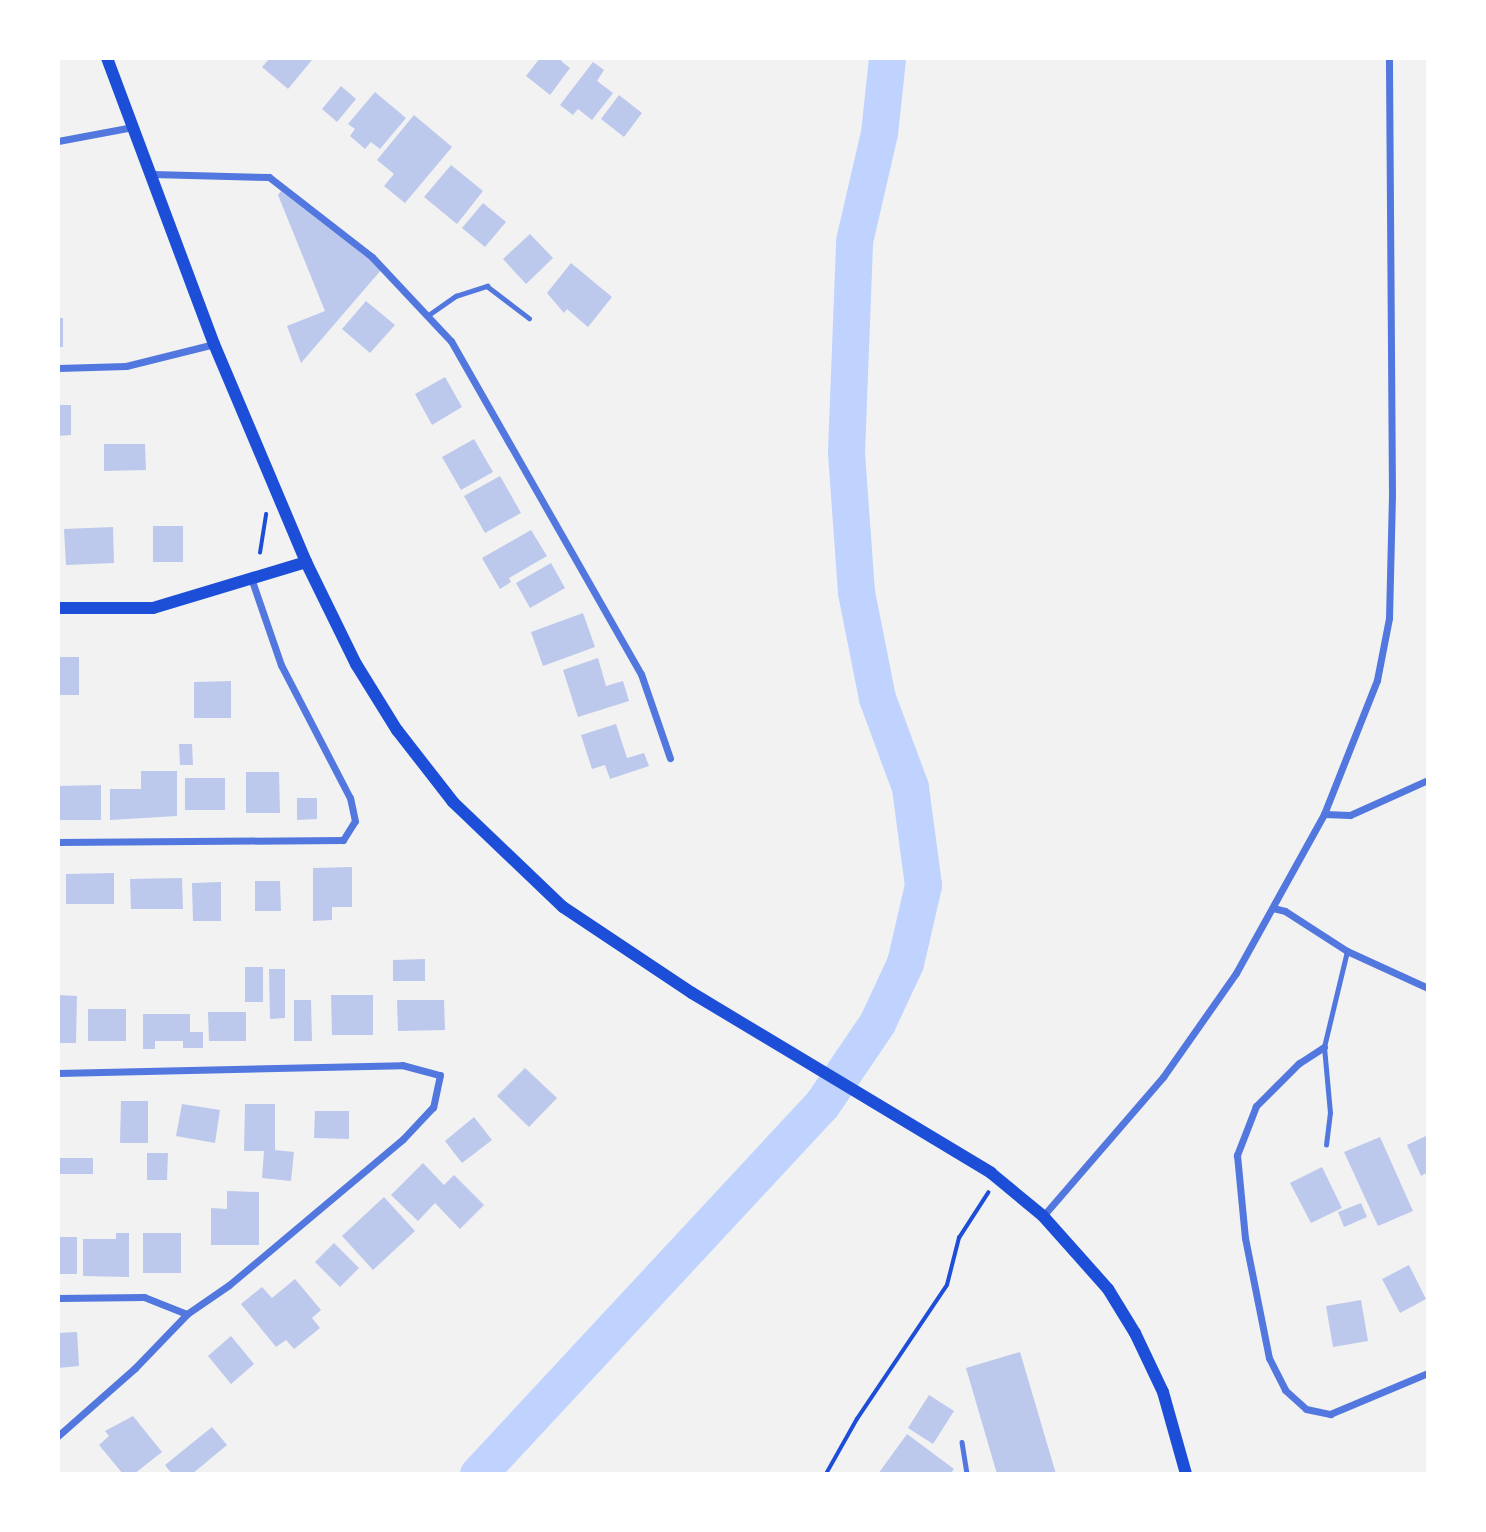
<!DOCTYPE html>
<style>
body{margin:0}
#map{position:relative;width:1486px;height:1532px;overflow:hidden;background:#f2f2f2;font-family:"DejaVu Sans",sans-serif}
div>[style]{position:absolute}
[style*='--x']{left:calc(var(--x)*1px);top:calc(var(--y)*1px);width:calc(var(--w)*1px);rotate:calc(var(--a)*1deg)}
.river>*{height:37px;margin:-18.5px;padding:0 18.5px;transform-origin:18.5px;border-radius:18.5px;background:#bfd3fe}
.building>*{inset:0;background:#bdc9ec}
.path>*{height:3.5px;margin:-1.75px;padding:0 1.75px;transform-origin:1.75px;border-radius:1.75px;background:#1d4ed8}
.service>*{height:4.5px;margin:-2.25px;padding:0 2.25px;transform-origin:2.25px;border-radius:2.25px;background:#5277de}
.minor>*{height:7px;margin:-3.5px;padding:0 3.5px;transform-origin:3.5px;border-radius:3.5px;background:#5277de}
.secondary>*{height:12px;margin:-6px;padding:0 6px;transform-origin:6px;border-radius:6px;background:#1d4ed8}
span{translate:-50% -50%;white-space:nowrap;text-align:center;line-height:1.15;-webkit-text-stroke:6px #fff;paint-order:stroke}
.frame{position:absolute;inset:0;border:60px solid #fff;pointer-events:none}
</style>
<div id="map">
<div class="river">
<div style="--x:478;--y:1474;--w:505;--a:-47.09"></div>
<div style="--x:822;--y:1104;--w:98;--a:-55.8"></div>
<div style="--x:877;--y:1023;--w:66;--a:-65"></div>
<div style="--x:905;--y:963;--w:80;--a:-77"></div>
<div style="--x:923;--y:885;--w:99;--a:-97.6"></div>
<div style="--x:910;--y:787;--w:95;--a:-110.3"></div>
<div style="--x:877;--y:698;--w:108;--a:-101.2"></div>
<div style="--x:856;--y:592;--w:140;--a:-94.1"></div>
<div style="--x:846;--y:452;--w:211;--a:-87.8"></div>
<div style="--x:854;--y:241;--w:111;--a:-77"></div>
<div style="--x:879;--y:133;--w:75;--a:-83.9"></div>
</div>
<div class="building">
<div style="clip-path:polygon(270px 58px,310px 58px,312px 60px,288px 89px,262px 67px)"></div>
<div style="clip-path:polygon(540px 58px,563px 58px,561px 61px,570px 68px,550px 95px,526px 76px)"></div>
<div style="clip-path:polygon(593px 62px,604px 70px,597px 81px,613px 93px,592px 120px,578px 109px,573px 115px,560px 105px)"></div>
<div style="clip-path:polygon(341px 86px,356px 99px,337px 122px,322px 109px)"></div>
<div style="clip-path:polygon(375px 92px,406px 118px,380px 149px,371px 142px,365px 149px,350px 136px,355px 129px,348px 124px)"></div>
<div style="clip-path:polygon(619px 95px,642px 113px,624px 137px,601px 119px)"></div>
<div style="clip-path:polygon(414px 115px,452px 147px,405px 203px,384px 186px,394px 174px,377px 160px)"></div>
<div style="clip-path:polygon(451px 165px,483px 191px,457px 224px,424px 197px)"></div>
<div style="clip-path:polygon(281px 191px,382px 269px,301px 363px,287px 326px,325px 311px,278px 195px)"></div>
<div style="clip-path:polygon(483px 203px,506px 222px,485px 247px,462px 228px)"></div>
<div style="clip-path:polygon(530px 234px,553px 258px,526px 284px,503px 259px)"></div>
<div style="clip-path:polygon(571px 263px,612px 297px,588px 327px,567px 309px,564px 313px,547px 293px)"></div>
<div style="clip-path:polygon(366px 301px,395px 325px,370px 353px,342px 329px)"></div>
<div style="clip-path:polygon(58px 318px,63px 318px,63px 347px,58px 347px)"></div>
<div style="clip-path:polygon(445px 377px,462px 407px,432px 425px,415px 394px)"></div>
<div style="clip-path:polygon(58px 405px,71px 405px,71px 435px,58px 436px)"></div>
<div style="clip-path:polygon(474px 439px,493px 472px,461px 490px,442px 457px)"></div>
<div style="clip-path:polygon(104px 444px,145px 444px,146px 470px,104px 471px)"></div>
<div style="clip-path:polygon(500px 476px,521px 513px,485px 533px,464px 496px)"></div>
<div style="clip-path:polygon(153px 526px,183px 526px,183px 562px,153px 562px)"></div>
<div style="clip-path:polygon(113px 527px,114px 563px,66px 565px,64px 529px)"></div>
<div style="clip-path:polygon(531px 530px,547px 556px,509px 578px,511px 582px,500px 589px,482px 558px)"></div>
<div style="clip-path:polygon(551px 563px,565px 588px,530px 608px,516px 583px)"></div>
<div style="clip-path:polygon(583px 613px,595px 647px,543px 666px,531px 632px)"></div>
<div style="clip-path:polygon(58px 657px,79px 657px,79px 695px,58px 695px)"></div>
<div style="clip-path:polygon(598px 658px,606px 686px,623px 681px,629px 701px,578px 717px,563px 670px)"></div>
<div style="clip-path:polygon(231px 681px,231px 718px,194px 718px,194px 682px)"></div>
<div style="clip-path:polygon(616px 724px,627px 758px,644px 753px,649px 766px,610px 779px,605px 765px,592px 769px,581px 735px)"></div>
<div style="clip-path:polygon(179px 744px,192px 744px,193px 765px,180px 765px)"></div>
<div style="clip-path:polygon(141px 771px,177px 771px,177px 816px,110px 820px,110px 789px,141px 789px)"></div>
<div style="clip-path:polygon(246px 772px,279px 772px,280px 813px,246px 813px)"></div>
<div style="clip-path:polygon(185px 778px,225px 778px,225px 810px,185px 810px)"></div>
<div style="clip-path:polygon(101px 785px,101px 820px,58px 820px,58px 786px)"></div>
<div style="clip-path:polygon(297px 798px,317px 798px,317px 819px,297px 820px)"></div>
<div style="clip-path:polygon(352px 867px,352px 907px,332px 907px,332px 920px,313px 921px,313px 868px)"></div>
<div style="clip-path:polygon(114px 873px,114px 904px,66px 904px,66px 874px)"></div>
<div style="clip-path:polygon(182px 878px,183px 909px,131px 909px,130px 879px)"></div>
<div style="clip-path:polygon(255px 881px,280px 881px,281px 911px,255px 911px)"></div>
<div style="clip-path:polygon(221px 882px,221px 921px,193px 921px,192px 883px)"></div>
<div style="clip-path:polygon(425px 959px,425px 981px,393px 981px,393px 960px)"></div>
<div style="clip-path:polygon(245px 967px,263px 967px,263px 1002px,245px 1002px)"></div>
<div style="clip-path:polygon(269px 969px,285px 969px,285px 1018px,270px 1019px)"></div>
<div style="clip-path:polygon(58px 995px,77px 996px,76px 1043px,58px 1043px)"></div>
<div style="clip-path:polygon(331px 995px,373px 995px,373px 1035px,332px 1035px)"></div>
<div style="clip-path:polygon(294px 1000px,311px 1000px,312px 1041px,294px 1041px)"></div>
<div style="clip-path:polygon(397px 1000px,444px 1000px,445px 1030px,398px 1031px)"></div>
<div style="clip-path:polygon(88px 1009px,126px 1009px,126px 1041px,88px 1041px)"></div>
<div style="clip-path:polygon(208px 1012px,246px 1012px,246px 1041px,209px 1041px)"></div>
<div style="clip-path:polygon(143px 1014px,190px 1014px,190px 1032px,203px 1032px,203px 1048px,183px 1048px,183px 1041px,155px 1041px,155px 1049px,143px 1049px)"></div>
<div style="clip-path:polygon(525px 1068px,557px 1098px,529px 1127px,497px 1096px)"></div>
<div style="clip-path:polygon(121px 1101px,148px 1101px,148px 1143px,120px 1143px)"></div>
<div style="clip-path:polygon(182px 1104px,220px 1110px,215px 1143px,176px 1136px)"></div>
<div style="clip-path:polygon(245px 1104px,275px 1104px,275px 1150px,294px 1152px,291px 1181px,262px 1178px,264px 1151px,244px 1151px)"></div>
<div style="clip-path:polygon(315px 1111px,349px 1111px,349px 1139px,314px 1138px)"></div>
<div style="clip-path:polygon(474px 1117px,492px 1140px,462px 1163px,445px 1141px)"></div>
<div style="clip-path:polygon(1428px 1135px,1428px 1172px,1421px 1176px,1407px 1145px)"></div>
<div style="clip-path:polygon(1380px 1137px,1413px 1211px,1378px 1226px,1344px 1152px)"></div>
<div style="clip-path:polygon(147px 1153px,168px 1153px,167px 1180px,147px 1180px)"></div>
<div style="clip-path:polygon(59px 1158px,93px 1158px,93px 1174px,59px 1174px)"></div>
<div style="clip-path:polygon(423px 1163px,444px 1185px,454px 1175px,484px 1205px,460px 1229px,435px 1203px,418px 1221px,391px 1195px)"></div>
<div style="clip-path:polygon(1322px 1167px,1342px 1208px,1311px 1223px,1290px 1183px)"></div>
<div style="clip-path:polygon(227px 1191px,259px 1192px,259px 1245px,211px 1245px,211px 1208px,227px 1209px)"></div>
<div style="clip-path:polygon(384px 1197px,415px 1231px,373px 1270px,342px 1236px)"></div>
<div style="clip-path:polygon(1361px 1203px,1367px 1217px,1344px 1227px,1338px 1212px)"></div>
<div style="clip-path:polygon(116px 1233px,129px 1233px,129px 1277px,83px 1276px,83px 1239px,116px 1239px)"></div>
<div style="clip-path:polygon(143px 1233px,181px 1233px,181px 1273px,143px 1273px)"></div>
<div style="clip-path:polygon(58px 1237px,77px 1237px,77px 1274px,58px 1274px)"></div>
<div style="clip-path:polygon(334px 1243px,359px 1268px,340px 1287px,315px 1262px)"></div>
<div style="clip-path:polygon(1409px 1265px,1426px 1299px,1400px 1313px,1382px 1279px)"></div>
<div style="clip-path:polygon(295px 1279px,321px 1310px,312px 1318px,320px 1328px,294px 1349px,286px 1340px,276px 1347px,241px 1304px,262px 1287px,272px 1298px)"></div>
<div style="clip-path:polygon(1361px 1300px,1368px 1341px,1333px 1347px,1326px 1306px)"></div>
<div style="clip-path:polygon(77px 1332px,79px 1366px,58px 1368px,58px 1333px)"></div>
<div style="clip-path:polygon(231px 1336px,254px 1364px,231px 1384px,208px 1356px)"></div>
<div style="clip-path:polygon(1020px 1352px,1056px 1474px,997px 1474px,966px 1368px)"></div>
<div style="clip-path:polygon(929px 1395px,954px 1411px,933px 1444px,908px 1428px)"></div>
<div style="clip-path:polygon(133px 1416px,162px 1452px,134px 1474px,123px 1474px,99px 1445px,109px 1436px,105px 1431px)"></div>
<div style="clip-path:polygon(212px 1427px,227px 1445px,192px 1474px,172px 1474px,165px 1465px)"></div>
<div style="clip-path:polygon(907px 1434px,954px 1469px,950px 1474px,878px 1474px)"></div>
</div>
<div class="path">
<div style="--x:260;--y:553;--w:39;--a:-81"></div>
<div style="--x:826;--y:1474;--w:63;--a:-60.6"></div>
<div style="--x:857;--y:1419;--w:161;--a:-56.1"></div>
<div style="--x:947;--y:1285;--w:49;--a:-75.7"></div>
<div style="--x:959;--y:1238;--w:54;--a:-57.2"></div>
</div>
<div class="service">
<div style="--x:427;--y:316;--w:35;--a:-35"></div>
<div style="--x:456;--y:296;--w:33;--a:-18"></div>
<div style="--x:487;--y:286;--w:53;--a:37.3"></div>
<div style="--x:1326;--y:1145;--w:32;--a:-83"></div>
<div style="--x:1330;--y:1113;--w:66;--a:-95.2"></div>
<div style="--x:1324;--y:1047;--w:99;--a:-76.5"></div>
<div style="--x:962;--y:1442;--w:32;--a:81"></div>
</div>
<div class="minor">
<div style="--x:58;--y:141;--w:76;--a:-10.6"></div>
<div style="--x:152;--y:174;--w:117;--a:1.5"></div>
<div style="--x:269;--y:177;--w:130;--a:37.8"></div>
<div style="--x:372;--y:257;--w:115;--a:46.8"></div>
<div style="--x:451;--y:341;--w:383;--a:60.3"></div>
<div style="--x:641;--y:674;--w:89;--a:71"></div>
<div style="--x:58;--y:368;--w:68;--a:-1.7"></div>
<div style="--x:126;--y:366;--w:91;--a:-14"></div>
<div style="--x:1324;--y:814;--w:26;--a:2"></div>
<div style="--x:1350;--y:815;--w:85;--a:-24.2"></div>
<div style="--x:58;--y:842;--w:285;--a:-0.4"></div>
<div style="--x:343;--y:840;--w:22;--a:-58"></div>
<div style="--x:355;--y:821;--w:24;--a:-102"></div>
<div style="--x:350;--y:798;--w:150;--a:-117.4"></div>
<div style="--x:281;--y:665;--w:89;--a:-109"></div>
<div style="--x:1273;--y:908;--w:12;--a:14"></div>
<div style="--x:1285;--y:911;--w:74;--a:32.8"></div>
<div style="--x:1347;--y:951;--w:89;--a:24.6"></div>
<div style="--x:1324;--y:1047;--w:30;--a:147"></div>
<div style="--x:1299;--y:1063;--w:61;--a:135"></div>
<div style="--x:1256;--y:1106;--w:53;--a:111.2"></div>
<div style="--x:1237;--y:1155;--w:83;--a:84.5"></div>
<div style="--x:1245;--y:1238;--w:122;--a:78.7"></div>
<div style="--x:1269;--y:1358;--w:36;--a:63"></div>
<div style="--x:1285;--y:1390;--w:28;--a:42"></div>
<div style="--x:1306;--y:1409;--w:25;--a:12"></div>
<div style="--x:1330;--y:1414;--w:106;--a:-22.7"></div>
<div style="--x:58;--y:1073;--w:344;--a:-1.3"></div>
<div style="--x:402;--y:1065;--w:39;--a:15"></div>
<div style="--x:440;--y:1075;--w:33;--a:102"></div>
<div style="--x:433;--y:1107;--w:44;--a:133.2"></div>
<div style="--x:403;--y:1139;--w:227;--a:140"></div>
<div style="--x:229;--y:1285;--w:51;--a:145.4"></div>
<div style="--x:187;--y:1314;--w:75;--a:133.9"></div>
<div style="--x:135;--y:1368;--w:103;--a:138.6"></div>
<div style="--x:1043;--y:1216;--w:184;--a:-49.2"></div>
<div style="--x:1163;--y:1077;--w:127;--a:-54.9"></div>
<div style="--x:1236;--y:973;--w:182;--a:-61"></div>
<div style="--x:1324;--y:814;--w:144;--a:-68.4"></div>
<div style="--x:1377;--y:680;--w:63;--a:-79"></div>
<div style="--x:1389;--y:618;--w:123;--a:-88.6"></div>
<div style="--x:1392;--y:495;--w:437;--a:-90.4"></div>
<div style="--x:58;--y:1298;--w:86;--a:-0.7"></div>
<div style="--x:144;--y:1297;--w:46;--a:21.6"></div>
</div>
<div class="secondary">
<div style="--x:107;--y:58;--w:305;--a:69.5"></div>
<div style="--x:214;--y:344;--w:237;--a:67.1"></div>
<div style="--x:306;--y:562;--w:114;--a:63.9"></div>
<div style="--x:356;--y:664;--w:78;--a:58.2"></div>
<div style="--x:397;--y:730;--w:91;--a:52.1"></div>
<div style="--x:453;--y:802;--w:152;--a:43.7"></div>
<div style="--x:563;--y:907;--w:155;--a:33.7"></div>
<div style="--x:692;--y:993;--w:349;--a:31"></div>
<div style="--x:991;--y:1173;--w:67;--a:39.6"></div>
<div style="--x:1043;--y:1216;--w:98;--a:48.3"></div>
<div style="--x:1108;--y:1289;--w:52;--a:58.5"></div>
<div style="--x:1135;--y:1333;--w:65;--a:64.6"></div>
<div style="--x:1163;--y:1392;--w:85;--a:74.3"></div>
<div style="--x:58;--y:608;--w:95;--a:0"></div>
<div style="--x:153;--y:608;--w:160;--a:-16.7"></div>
</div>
<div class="frame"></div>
</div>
